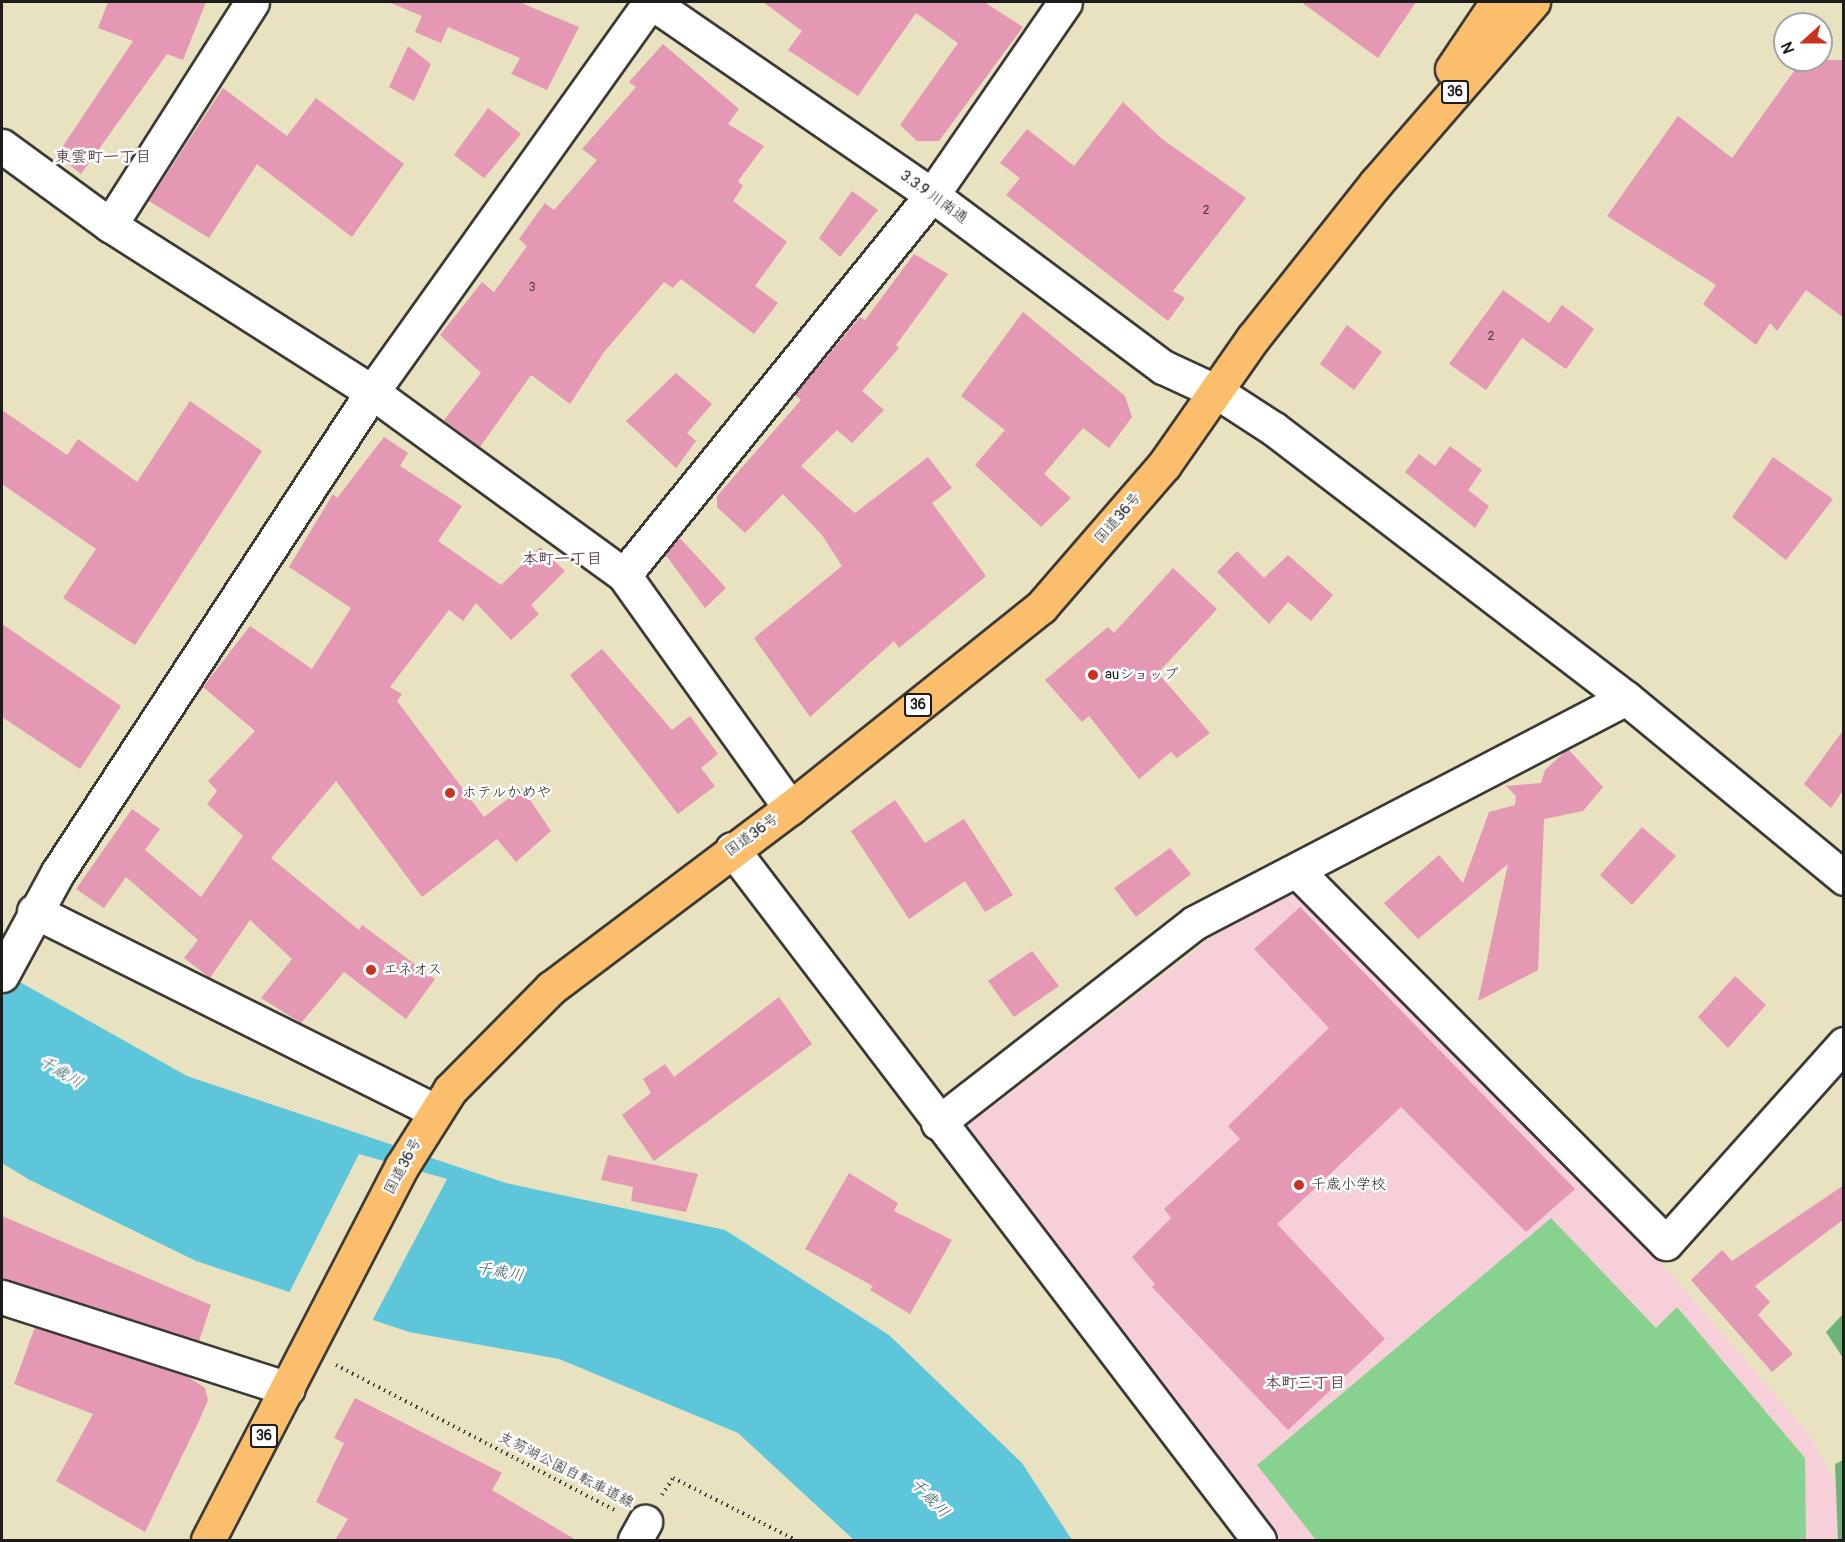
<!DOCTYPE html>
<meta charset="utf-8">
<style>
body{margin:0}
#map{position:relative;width:1845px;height:1542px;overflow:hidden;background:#e8e2c0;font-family:Pangolin,"Klee One",sans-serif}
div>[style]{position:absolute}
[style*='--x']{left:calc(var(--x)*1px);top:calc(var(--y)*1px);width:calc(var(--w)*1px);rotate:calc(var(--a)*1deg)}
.built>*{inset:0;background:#f6cfd8}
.green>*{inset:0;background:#88d28f}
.forest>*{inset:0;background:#6eb47a}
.water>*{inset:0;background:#5ec6da}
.pier>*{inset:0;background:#e8e2c0}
.building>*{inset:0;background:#e498b4}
.path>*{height:4px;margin-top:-2px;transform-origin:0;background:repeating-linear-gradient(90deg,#3b3a35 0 1.5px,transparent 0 6px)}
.roads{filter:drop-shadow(2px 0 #3b3a35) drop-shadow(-2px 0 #3b3a35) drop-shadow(0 2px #3b3a35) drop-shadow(0 -2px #3b3a35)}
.minor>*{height:33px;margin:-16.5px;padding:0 16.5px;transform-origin:16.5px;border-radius:16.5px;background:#fff}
.highway>*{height:33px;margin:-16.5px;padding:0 16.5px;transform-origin:16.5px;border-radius:16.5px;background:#fabe6d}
.dots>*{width:16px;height:16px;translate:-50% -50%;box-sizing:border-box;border:3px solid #fff;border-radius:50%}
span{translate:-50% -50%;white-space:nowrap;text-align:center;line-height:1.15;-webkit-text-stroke:5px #fff;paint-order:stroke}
.number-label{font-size:12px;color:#4e3b42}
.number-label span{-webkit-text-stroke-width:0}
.shield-label span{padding:2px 4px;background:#fff;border:2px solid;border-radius:4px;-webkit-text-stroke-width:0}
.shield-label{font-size:14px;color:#1c1c1c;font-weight:700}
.street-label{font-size:15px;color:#1c1c1c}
.poi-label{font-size:15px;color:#1c1c1c}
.left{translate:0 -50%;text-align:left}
.neighbourhood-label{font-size:16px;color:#624751;font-weight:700}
.water-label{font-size:16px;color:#366068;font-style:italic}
.frame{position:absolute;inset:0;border:3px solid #1c1c1c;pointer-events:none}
.north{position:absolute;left:1773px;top:12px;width:60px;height:60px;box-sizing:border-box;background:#fff;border:2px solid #a4a4a4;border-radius:50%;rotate:249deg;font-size:16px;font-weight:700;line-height:24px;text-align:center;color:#1c1c1c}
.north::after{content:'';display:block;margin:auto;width:21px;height:27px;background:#c8321e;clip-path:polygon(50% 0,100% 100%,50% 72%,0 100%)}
</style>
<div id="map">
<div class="built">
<div style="clip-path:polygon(1299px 888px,1645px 1244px,1806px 1431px,1843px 1496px,1843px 1540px,1280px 1540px,966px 1127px,1241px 915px)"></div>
</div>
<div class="green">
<div style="clip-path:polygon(1551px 1218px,1656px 1328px,1677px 1307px,1805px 1458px,1806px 1540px,1316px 1540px,1257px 1465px)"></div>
</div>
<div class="forest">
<div style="clip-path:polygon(1843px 1314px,1843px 1358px,1826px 1332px)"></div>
<div style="clip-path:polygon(1843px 1460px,1843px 1540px,1838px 1540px,1835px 1464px)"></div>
</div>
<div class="water">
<div style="clip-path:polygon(2px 972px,187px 1076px,506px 1183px,725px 1230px,889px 1335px,1022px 1463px,1072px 1540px,854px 1540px,738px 1433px,559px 1359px,409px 1332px,196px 1261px,28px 1179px,2px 1163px)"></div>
</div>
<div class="pier">
<div style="clip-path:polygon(359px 1154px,447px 1179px,371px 1323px,288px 1295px)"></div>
</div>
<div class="building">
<div style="clip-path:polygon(108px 2px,206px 2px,183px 60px,167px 54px,81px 174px,57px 155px,133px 41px,98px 28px)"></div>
<div style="clip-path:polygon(388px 2px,519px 2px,579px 27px,547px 90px,511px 74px,520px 58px,448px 27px,441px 43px,415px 32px,422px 16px)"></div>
<div style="clip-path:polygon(763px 2px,984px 2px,1023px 27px,939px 141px,917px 141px,900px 125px,958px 43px,916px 13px,858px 96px,788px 50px,802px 31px)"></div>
<div style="clip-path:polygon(1301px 2px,1416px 2px,1378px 58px)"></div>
<div style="clip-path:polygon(663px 44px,739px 109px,728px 124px,764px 146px,738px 181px,743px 186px,733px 201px,787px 242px,755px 286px,778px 303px,754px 334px,681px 279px,673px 288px,664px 282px,604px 352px,570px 404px,531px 375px,480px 447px,444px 420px,481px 373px,440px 335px,482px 282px,494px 292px,527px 246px,519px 239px,545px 203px,554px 210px,597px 160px,582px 149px,636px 87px,629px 82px)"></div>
<div style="clip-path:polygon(408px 46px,431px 64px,414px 101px,389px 87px)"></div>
<div style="clip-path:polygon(1802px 60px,1844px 60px,1844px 318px,1806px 290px,1777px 331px,1770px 323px,1756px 345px,1703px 304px,1716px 285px,1607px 216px,1678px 116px,1732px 158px)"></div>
<div style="clip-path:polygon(223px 88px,287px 136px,316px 98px,404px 164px,352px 237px,257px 164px,209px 238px,149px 201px)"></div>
<div style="clip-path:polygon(1123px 102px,1162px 139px,1246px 198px,1173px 291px,1185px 298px,1168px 321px,1006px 195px,1020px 178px,1000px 163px,1027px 129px,1074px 166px)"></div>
<div style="clip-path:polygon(488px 108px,521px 134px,484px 178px,454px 155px)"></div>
<div style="clip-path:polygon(852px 191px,878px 210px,840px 257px,819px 238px)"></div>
<div style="clip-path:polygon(914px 254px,948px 274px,896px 345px,899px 348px,862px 391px,884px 410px,852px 443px,837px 430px,801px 466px,855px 513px,928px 457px,952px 488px,932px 503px,986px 576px,899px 648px,894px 641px,810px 717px,754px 638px,842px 566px,822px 535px,783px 494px,745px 533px,717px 507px,717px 496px,801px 400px,795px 395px,860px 317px,865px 320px)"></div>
<div style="clip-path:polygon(1503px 290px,1549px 323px,1562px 305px,1594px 329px,1566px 369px,1522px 338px,1486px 390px,1449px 364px)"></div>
<div style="clip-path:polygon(1023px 312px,1125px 396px,1132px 417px,1109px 448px,1083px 428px,1044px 474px,1071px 498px,1041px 527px,975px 465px,1005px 430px,961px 396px)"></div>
<div style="clip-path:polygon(1347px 325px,1382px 352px,1354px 390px,1320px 364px)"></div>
<div style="clip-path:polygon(676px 373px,712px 404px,687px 433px,696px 441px,676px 468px,626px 421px)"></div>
<div style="clip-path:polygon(190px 401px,262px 451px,135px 645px,63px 598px,96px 549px,2px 484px,2px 410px,67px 455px,78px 439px,137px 482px)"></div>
<div style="clip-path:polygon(384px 437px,408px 453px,400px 466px,462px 506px,438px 541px,501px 585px,540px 547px,565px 571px,531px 605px,539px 614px,511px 640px,476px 603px,463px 621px,449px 610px,390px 687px,402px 694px,397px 701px,484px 817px,522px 788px,551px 831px,516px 862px,497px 839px,422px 897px,336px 781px,271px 858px,359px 930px,362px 925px,435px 979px,406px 1019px,344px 972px,301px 1023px,261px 998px,292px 959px,250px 920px,210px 978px,184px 958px,198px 940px,126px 877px,104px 908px,76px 889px,132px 809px,160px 829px,145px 850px,201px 897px,243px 836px,207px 804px,217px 791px,208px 781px,255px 731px,203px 687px,250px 626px,312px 669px,351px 608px,289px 567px,333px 494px,337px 498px)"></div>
<div style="clip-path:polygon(1450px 446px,1482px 470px,1468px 490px,1489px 506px,1475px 528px,1405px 472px,1419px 454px,1435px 466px)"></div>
<div style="clip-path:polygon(1773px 457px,1833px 499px,1786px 560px,1732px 517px)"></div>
<div style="clip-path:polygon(679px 537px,726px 588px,705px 608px,665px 554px)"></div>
<div style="clip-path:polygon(1237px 551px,1264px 578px,1288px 555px,1333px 595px,1311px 621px,1288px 602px,1269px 624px,1217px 572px)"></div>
<div style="clip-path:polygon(1173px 568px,1217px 609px,1158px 673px,1210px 733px,1177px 758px,1171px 752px,1139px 779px,1089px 716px,1082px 722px,1045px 680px,1108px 627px,1114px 633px)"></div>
<div style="clip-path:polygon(2px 624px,121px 706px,80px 769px,2px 717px)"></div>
<div style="clip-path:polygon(602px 649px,672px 730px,690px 716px,718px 754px,701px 768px,715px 786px,678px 814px,570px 675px)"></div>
<div style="clip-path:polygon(1844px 729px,1844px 789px,1831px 808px,1804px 784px)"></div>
<div style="clip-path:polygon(1568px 749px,1603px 787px,1583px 811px,1544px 819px,1538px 970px,1478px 1001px,1508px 864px,1418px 939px,1384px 903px,1439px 855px,1463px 883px,1489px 812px,1515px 805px,1516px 796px,1506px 786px,1541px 783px,1545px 770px)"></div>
<div style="clip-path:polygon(895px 800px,925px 843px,964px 819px,1013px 895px,985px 912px,965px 881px,909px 919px,851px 831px)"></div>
<div style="clip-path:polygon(1642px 827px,1676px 856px,1632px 905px,1600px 875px)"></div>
<div style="clip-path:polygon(1170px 848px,1191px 874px,1136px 917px,1114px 888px)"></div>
<div style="clip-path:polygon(1300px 907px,1575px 1189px,1526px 1232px,1401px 1107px,1277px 1224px,1385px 1339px,1288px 1430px,1152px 1287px,1155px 1284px,1132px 1257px,1171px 1218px,1164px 1209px,1240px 1139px,1228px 1126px,1329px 1028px,1254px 949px)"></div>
<div style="clip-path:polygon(1032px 951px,1059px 986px,1014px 1017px,988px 981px)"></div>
<div style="clip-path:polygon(1735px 976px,1766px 1005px,1728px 1048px,1698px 1017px)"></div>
<div style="clip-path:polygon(779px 997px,812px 1044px,654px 1161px,622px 1115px,651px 1093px,643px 1079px,665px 1064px,674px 1077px)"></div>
<div style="clip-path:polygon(608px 1155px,698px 1174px,686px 1212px,631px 1201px,633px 1187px,601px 1180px)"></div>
<div style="clip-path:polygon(849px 1173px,898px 1203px,894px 1211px,952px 1240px,910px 1314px,870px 1290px,873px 1286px,805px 1249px)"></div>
<div style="clip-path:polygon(1844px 1185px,1844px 1219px,1755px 1286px,1770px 1302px,1758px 1315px,1793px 1354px,1772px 1372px,1691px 1280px,1722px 1250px,1732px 1261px)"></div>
<div style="clip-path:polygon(2px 1216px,211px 1305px,199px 1341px,2px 1278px)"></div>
<div style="clip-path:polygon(35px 1327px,188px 1377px,205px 1388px,208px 1400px,198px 1423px,145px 1532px,56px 1481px,93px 1414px,14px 1384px)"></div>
<div style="clip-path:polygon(355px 1398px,502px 1473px,492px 1490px,576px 1540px,335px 1540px,348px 1519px,316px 1502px,344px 1443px,334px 1438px)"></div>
</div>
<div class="path">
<div style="--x:336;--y:1365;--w:314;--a:27.5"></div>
<div style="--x:662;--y:1495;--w:20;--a:-57"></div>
<div style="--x:673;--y:1478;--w:138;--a:26.8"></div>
</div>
<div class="roads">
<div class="minor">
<div style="--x:651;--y:2;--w:341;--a:34.5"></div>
<div style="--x:932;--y:195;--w:288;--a:36.7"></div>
<div style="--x:1163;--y:367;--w:60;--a:24.8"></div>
<div style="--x:1217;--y:392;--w:68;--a:33"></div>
<div style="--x:1274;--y:429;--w:443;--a:37.4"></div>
<div style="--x:1626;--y:698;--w:283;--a:39.5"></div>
<div style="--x:2;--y:146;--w:134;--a:36.2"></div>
<div style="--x:110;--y:225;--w:311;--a:32.5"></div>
<div style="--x:372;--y:392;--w:311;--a:36"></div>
<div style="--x:624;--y:575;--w:286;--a:54.5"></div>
<div style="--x:110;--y:225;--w:264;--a:-57.5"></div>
<div style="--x:624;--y:575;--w:489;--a:-51"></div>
<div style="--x:932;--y:195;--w:234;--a:-55.4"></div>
<div style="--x:732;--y:849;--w:869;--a:52.67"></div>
<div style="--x:1299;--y:873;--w:521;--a:45.23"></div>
<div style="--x:1666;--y:1243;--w:267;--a:-48.2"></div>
<div style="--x:34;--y:911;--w:447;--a:26.5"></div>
<div style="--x:2;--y:975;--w:117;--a:-61.5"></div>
<div style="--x:58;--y:872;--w:574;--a:-56.81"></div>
<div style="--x:372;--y:392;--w:479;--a:-54.5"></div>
<div style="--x:938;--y:1123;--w:325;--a:-38"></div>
<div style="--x:1194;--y:923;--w:487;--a:-27.5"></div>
<div style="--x:2;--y:1297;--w:300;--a:17.8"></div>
<div style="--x:635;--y:1540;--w:21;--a:-61"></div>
</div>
<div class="highway">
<div style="--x:1452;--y:69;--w:81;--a:-56.1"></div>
<div style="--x:208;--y:1540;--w:421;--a:-62.6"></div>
<div style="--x:402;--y:1166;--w:90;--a:-57.7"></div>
<div style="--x:450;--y:1090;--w:144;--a:-45.3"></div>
<div style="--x:551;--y:988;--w:299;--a:-37"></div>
<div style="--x:790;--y:808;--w:322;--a:-38.7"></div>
<div style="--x:1041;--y:607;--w:188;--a:-49.1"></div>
<div style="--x:1164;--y:465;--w:155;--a:-55"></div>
<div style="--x:1253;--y:338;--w:198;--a:-51.6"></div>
<div style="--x:1376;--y:183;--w:240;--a:-49.1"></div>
</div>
</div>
<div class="dots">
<div style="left:1093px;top:675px;background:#c8321e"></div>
<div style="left:450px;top:793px;background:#c8321e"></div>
<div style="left:371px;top:970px;background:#c8321e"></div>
<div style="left:1299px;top:1185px;background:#c8321e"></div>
</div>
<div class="number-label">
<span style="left:1206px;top:211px">2</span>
<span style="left:532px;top:288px">3</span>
<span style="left:1491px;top:337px">2</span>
</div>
<div class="shield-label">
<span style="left:1455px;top:92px">36</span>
<span style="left:918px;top:705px">36</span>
<span style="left:264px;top:1436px">36</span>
</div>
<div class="street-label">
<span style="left:934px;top:197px;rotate:36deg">3.3.9 川南通</span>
<span style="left:1118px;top:518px;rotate:-49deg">国道36号</span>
<span style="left:752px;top:835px;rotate:-36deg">国道36号</span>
<span style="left:403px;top:1166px;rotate:-62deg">国道36号</span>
<span style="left:566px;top:1470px;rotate:27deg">支笏湖公園自転車道線</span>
</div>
<div class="poi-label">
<span class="left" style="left:1105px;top:675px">auショップ</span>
<span class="left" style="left:462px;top:793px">ホテルかめや</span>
<span class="left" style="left:383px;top:970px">エネオス</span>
<span class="left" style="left:1311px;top:1185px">千歳小学校</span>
</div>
<div class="neighbourhood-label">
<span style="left:103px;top:157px">東雲町一丁目</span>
<span style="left:562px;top:559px">本町一丁目</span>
<span style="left:1305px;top:1383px">本町三丁目</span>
</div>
<div class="water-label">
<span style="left:61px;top:1072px;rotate:31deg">千歳川</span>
<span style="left:500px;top:1272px;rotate:10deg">千歳川</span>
<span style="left:930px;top:1498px;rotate:46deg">千歳川</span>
</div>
<div class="frame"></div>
<div class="north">N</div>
</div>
